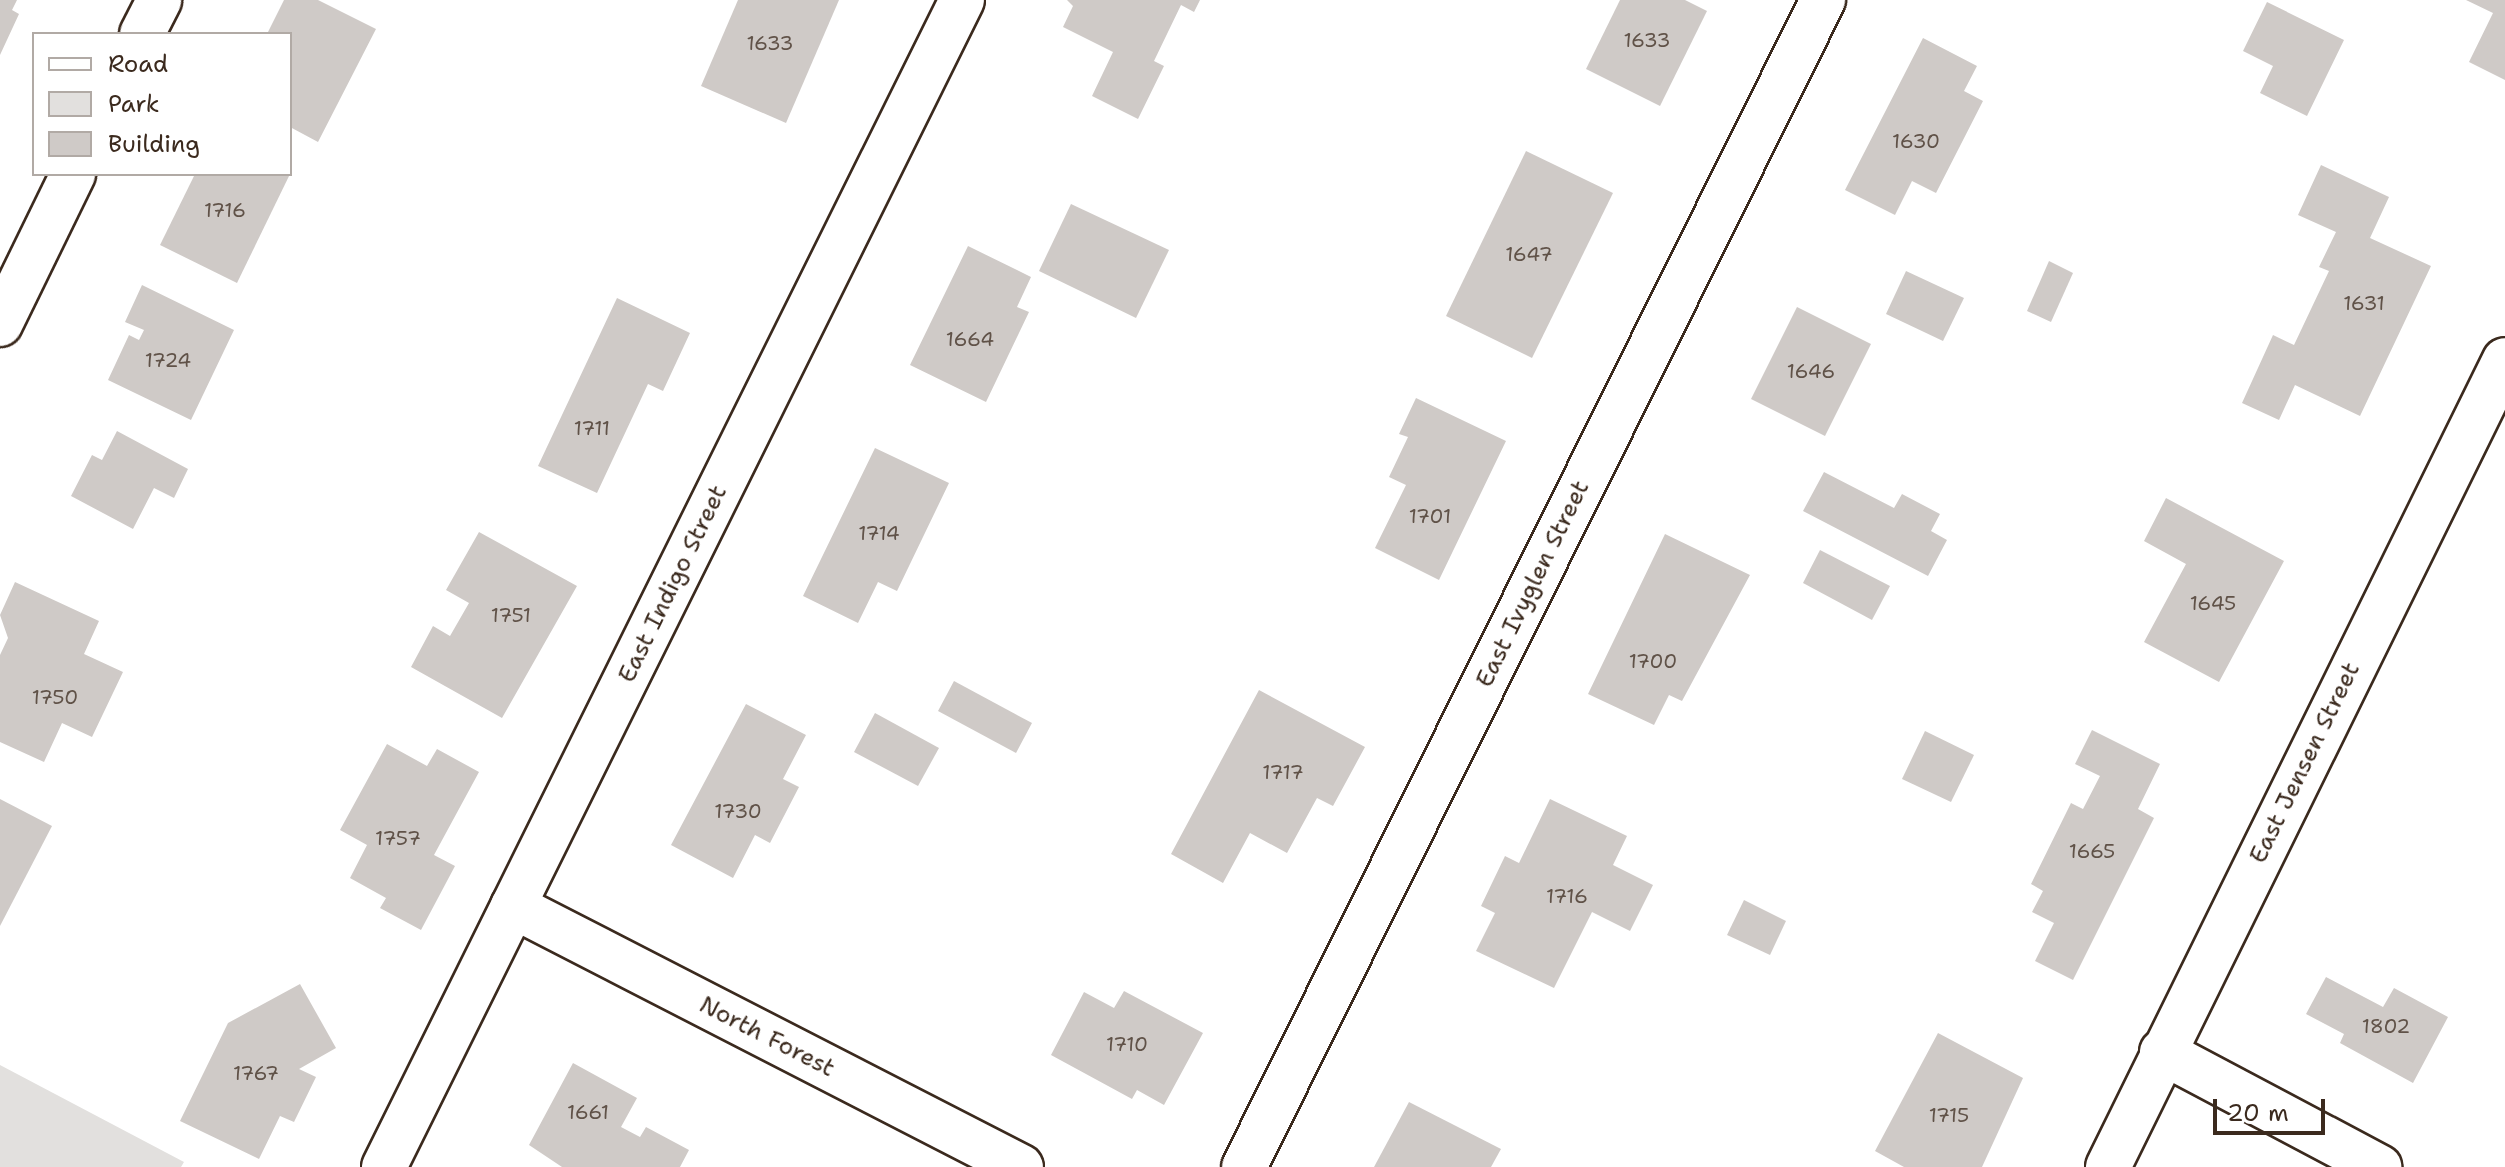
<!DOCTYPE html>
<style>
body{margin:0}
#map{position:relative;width:2505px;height:1167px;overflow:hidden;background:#fff;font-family:"Shantell Sans",sans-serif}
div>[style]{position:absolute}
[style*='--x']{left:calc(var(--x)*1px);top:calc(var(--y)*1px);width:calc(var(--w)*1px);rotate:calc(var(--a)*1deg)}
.green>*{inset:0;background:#e2e0de}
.building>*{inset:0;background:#cfcac7}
.roads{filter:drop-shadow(2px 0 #3b2a1e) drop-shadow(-2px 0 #3b2a1e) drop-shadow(0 2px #3b2a1e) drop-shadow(0 -2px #3b2a1e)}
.street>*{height:44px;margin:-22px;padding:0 22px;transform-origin:22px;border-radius:22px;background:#fff}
span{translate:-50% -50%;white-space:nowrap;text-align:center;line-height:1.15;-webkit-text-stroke:6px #fff;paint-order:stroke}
.number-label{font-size:20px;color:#605248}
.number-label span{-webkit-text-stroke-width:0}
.street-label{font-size:24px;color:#3b2a1e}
.legend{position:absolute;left:32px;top:32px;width:260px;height:144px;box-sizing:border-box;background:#fff;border:2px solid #b1aaa5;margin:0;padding:10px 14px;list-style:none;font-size:24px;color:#3b2a1e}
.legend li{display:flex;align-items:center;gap:16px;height:40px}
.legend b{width:40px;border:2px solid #b1aaa5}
.scale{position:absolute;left:2213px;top:1099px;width:112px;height:36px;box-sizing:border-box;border:4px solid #3b2a1e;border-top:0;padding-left:10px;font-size:24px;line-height:28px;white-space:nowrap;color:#3b2a1e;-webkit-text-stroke:6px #fff;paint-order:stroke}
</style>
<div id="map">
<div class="green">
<div style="clip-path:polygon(0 1065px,184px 1162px,181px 1167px,0 1167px)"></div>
</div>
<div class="building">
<div style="clip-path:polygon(0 0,17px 0,12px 10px,19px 14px,0 55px)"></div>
<div style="clip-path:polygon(284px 0,318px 0,376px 29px,318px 142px,290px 127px,290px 34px,267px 34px)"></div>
<div style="clip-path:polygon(738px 0,839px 0,786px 123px,701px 86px)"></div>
<div style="clip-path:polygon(1067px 0,1200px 0,1194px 12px,1181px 5px,1154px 61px,1164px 66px,1138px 119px,1092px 96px,1113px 52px,1063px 27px,1073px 6px)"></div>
<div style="clip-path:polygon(1620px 0,1685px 0,1707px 11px,1660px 106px,1586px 69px)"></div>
<div style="clip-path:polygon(2466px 0,2505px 0,2505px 80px,2469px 62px,2493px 13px)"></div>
<div style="clip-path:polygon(2267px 2px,2344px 40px,2307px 116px,2260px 93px,2273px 66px,2243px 51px)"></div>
<div style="clip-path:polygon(1923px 38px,1977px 66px,1964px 91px,1983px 101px,1936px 193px,1912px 181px,1895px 215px,1845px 190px)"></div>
<div style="clip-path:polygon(1526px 151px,1613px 193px,1532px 358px,1446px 316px)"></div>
<div style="clip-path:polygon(2321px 165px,2389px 197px,2370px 238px,2431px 266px,2360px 416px,2295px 385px,2279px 420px,2242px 403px,2273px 335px,2294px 345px,2329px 271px,2319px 267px,2336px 232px,2298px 215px)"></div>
<div style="clip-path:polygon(195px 174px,290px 174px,237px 283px,160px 245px)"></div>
<div style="clip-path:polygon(1071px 204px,1169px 250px,1136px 318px,1039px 271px)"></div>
<div style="clip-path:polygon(968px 246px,1031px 277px,1017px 307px,1029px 312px,986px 402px,910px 365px)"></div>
<div style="clip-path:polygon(2049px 261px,2073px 273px,2051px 322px,2027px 311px)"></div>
<div style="clip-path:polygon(1906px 271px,1964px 298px,1943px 341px,1886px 314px)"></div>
<div style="clip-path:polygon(142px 285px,234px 330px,191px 420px,108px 380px,129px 335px,139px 340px,144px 330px,125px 322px)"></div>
<div style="clip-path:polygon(617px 298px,690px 333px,663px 391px,648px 384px,597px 493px,538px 466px)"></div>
<div style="clip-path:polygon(1797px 307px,1871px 344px,1825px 436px,1751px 399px)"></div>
<div style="clip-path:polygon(1416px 398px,1506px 441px,1439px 580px,1375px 548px,1406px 485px,1389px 477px,1408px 437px,1399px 434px)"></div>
<div style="clip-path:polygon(117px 431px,188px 469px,174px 498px,154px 488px,133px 529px,71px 496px,92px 455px,102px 460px)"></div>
<div style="clip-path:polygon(875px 448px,949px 483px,897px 591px,878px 582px,858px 623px,803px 596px)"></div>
<div style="clip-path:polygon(1824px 472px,1894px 508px,1902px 494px,1940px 514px,1931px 531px,1947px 540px,1928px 576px,1803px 511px)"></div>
<div style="clip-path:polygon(2166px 498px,2284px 561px,2219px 682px,2144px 642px,2186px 564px,2144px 541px)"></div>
<div style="clip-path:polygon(479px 532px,577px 586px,502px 718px,411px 667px,433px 626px,450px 636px,469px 603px,446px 590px)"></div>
<div style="clip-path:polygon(1665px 534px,1750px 575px,1682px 701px,1669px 695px,1654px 725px,1588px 694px)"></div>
<div style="clip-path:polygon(1820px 550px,1890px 586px,1872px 620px,1803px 583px)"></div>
<div style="clip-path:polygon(15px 582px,99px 621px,84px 654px,123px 672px,92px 737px,62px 723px,44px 762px,0 742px,0 655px,8px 638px,0 615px)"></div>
<div style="clip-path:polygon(954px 681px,1032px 723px,1016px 753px,938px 711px)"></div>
<div style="clip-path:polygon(1259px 690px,1365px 747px,1333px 806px,1317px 798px,1287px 853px,1250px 833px,1223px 883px,1171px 854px)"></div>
<div style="clip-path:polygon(746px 704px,806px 735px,783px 779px,799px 787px,770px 843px,755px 835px,733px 878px,671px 845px)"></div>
<div style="clip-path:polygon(875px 713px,939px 748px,918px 786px,854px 752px)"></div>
<div style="clip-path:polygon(2092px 730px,2160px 764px,2138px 809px,2154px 818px,2073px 980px,2035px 961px,2054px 923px,2032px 912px,2043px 891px,2031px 884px,2071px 803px,2083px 809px,2100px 776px,2075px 764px)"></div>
<div style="clip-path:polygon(1925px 731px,1974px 755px,1951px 802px,1902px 779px)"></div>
<div style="clip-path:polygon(387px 744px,427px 766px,437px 749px,479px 772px,434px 855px,455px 866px,421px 930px,380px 908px,386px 898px,350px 878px,367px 845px,340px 830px)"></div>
<div style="clip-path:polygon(0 799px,52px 826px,0 926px)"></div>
<div style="clip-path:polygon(1550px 799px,1627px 836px,1613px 865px,1653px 885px,1630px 931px,1592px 912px,1554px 988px,1476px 951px,1495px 913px,1481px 906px,1505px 856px,1519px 863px)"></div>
<div style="clip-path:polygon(1744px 900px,1786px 921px,1770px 955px,1727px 935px)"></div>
<div style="clip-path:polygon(2326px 977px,2383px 1007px,2394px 988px,2448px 1017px,2413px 1083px,2340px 1043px,2344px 1034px,2306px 1014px)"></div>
<div style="clip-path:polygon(300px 984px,336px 1048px,299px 1069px,316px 1077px,294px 1122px,280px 1116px,259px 1159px,180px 1121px,228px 1023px)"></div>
<div style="clip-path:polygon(1124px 991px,1203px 1033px,1164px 1105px,1137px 1090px,1132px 1099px,1051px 1055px,1084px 992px,1114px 1008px)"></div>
<div style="clip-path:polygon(1938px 1033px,2023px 1078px,1982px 1167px,1904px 1167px,1875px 1151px)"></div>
<div style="clip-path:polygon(573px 1063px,637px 1098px,621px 1127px,640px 1137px,646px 1127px,689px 1150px,680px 1167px,562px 1167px,529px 1145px)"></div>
<div style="clip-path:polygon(1409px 1102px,1501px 1149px,1491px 1167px,1374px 1167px)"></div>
</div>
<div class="roads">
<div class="street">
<div style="--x:142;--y:34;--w:38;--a:-63"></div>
<div style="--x:0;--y:324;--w:167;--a:-64"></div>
<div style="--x:513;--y:906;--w:571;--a:27.19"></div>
<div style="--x:2162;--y:1052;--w:246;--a:27.9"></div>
<div style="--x:384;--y:1167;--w:1302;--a:-63.65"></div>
<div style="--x:1244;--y:1167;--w:1303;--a:-63.61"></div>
<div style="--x:2108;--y:1167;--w:899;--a:-63.81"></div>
</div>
</div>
<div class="number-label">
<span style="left:1647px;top:40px">1633</span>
<span style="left:770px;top:43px">1633</span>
<span style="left:1916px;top:141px">1630</span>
<span style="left:225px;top:210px">1716</span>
<span style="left:1529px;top:254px">1647</span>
<span style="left:2364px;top:303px">1631</span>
<span style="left:970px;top:339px">1664</span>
<span style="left:168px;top:360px">1724</span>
<span style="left:1811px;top:371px">1646</span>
<span style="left:592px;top:428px">1711</span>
<span style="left:1430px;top:516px">1701</span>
<span style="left:879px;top:533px">1714</span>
<span style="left:2213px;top:603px">1645</span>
<span style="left:511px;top:615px">1751</span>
<span style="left:1653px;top:661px">1700</span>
<span style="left:55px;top:697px">1750</span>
<span style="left:1283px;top:772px">1717</span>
<span style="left:738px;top:811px">1730</span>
<span style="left:398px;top:838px">1757</span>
<span style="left:2092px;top:851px">1665</span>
<span style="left:1567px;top:896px">1716</span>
<span style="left:2386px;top:1026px">1802</span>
<span style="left:1127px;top:1044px">1710</span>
<span style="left:256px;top:1073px">1767</span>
<span style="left:588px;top:1112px">1661</span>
<span style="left:1949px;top:1115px">1715</span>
</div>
<div class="street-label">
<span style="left:673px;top:584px;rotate:-64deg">East Indigo Street</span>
<span style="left:1533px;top:584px;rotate:-64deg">East Ivyglen Street</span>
<span style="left:2305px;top:763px;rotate:-64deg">East Jensen Street</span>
<span style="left:767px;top:1037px;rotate:27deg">North Forest</span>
</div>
<ul class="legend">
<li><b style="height:10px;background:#fff"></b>Road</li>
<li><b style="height:22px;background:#e2e0de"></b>Park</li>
<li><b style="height:22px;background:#cfcac7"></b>Building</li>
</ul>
<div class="scale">20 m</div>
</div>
